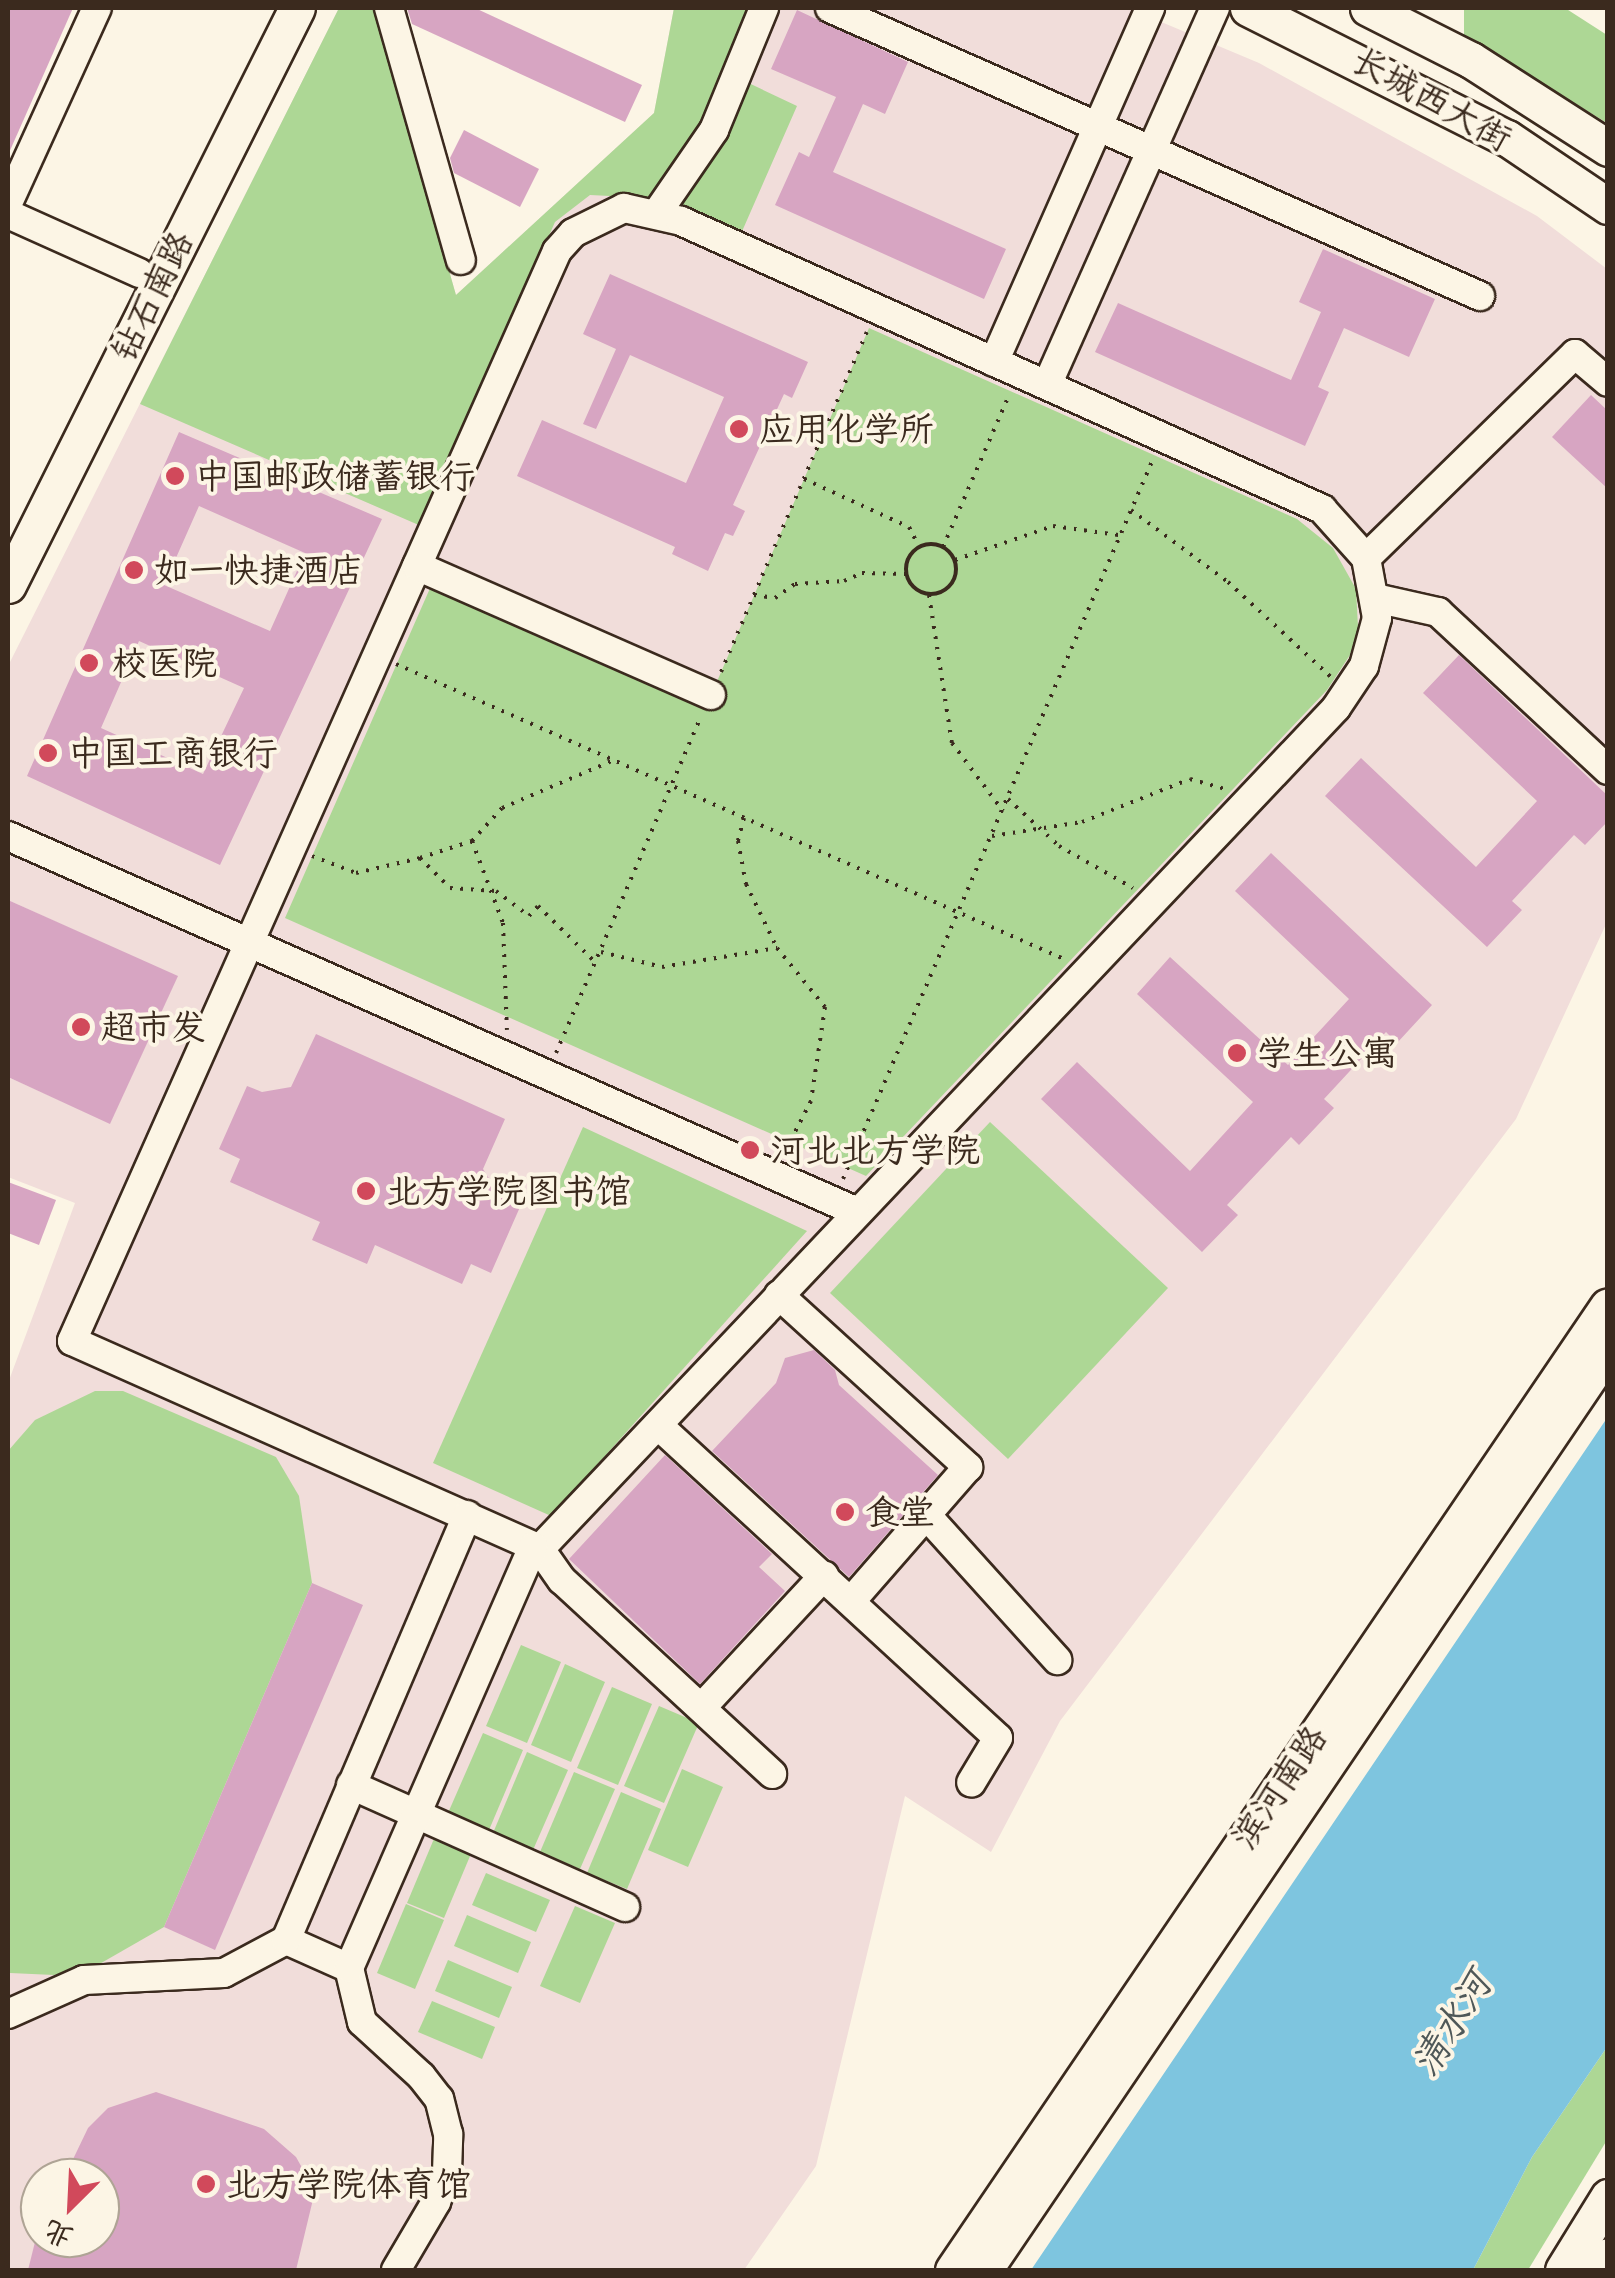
<!DOCTYPE html>
<meta charset="utf-8">
<style>
body{margin:0}
#map{position:relative;width:1615px;height:2278px;overflow:hidden;background:#fcf5e5;font-family:Sriracha,"LXGW WenKai TC",sans-serif}
div>[style]{position:absolute}
[style*='--x']{left:calc(var(--x)*1px);top:calc(var(--y)*1px);width:calc(var(--w)*1px);rotate:calc(var(--a)*1deg)}
.built>*{inset:0;background:#f1ddda}
.green>*{inset:0;background:#add795}
.water>*{inset:0;background:#7ec5df}
.building>*{inset:0;background:#d7a5c2}
.path>*{height:4px;margin-top:-2px;transform-origin:0;background:repeating-linear-gradient(90deg,#3b2a1e 0 2.5px,transparent 0 10.5px)}
.path>.ring{margin:-2px;padding:0;box-sizing:content-box;background:none;border:4px solid #3b2a1e;border-radius:50%}
.roads{filter:drop-shadow(2px 0 #3b2a1e) drop-shadow(-2px 0 #3b2a1e) drop-shadow(0 2px #3b2a1e) drop-shadow(0 -2px #3b2a1e)}
.minor>*{height:28px;margin:-14px;padding:0 14px;transform-origin:14px;border-radius:14px;background:#fcf5e5}
.major>*{height:35px;margin:-17.5px;padding:0 17.5px;transform-origin:17.5px;border-radius:17.5px;background:#fcf5e5}
.dots>*{width:28px;height:28px;translate:-50% -50%;box-sizing:border-box;border:5px solid #fcf5e5;border-radius:50%}
span{translate:-50% -50%;white-space:nowrap;text-align:center;line-height:1.15;-webkit-text-stroke:8px #fcf5e5;paint-order:stroke}
.street-label{font-size:35px;color:#3b2a1e}
.poi-label{font-size:35px;color:#3b2a1e}
.left{translate:0 -50%;text-align:left}
.water-label{font-size:38px;color:#4f5858;font-style:italic}
.frame{position:absolute;inset:0;border:10px solid #3b2a1e;pointer-events:none}
.north{position:absolute;left:20px;top:2158px;width:100px;height:100px;box-sizing:border-box;background:#fcf5e5;border:2px solid #afa495;border-radius:50%;rotate:204deg;font-size:28px;font-weight:700;line-height:40px;text-align:center;color:#3b2a1e}
.north::after{content:'';display:block;margin:auto;width:35px;height:45px;background:#d1495b;clip-path:polygon(50% 0,100% 100%,50% 72%,0 100%)}
</style>
<div id="map">
<div class="built">
<div style="clip-path:polygon(evenodd,339px 8px,374px 8px,456px 295px,654px 113px,674px 8px,1128px 8px,1259px 63px,1537px 216px,1607px 269px,1607px 922px,1516px 1119px,1060px 1721px,991px 1852px,905px 1796px,816px 2166px,744px 2270px,8px 2270px,8px 1383px,75px 1203px,8px 1177px,8px 1077px,110px 1123px,177px 977px,8px 900px,8px 666px,339px 8px,40px 2178px,100px 2178px,100px 2238px,40px 2238px,40px 2178px)"></div>
</div>
<div class="green">
<div style="clip-path:polygon(339px 8px,374px 8px,456px 295px,654px 113px,674px 8px,764px 8px,738px 78px,797px 106px,740px 236px,630px 197px,590px 195px,555px 222px,421px 526px,140px 404px)"></div>
<div style="clip-path:polygon(1464px 8px,1565px 8px,1607px 35px,1607px 123px,1464px 36px)"></div>
<div style="clip-path:polygon(869px 328px,1297px 519px,1333px 548px,1356px 589px,1358px 627px,1350px 655px,1327px 690px,866px 1176px,285px 918px,431px 586px,706px 707px)"></div>
<div style="clip-path:polygon(990px 1122px,1168px 1288px,1008px 1459px,830px 1293px)"></div>
<div style="clip-path:polygon(583px 1127px,807px 1231px,551px 1516px,433px 1463px)"></div>
<div style="clip-path:polygon(95px 1391px,123px 1391px,276px 1457px,299px 1496px,312px 1583px,164px 1927px,96px 1966px,54px 1975px,10px 1973px,8px 1451px,35px 1420px)"></div>
<div style="clip-path:polygon(521px 1645px,561px 1662px,527px 1743px,486px 1726px)"></div>
<div style="clip-path:polygon(565px 1664px,605px 1682px,571px 1762px,531px 1745px)"></div>
<div style="clip-path:polygon(612px 1687px,652px 1704px,618px 1785px,577px 1768px)"></div>
<div style="clip-path:polygon(659px 1706px,699px 1723px,664px 1803px,624px 1786px)"></div>
<div style="clip-path:polygon(483px 1733px,523px 1750px,489px 1830px,448px 1813px)"></div>
<div style="clip-path:polygon(527px 1752px,568px 1770px,533px 1850px,493px 1833px)"></div>
<div style="clip-path:polygon(682px 1769px,723px 1787px,688px 1867px,648px 1850px)"></div>
<div style="clip-path:polygon(574px 1772px,615px 1789px,580px 1869px,540px 1852px)"></div>
<div style="clip-path:polygon(621px 1792px,661px 1809px,627px 1889px,587px 1873px)"></div>
<div style="clip-path:polygon(436px 1834px,473px 1849px,444px 1918px,407px 1903px)"></div>
<div style="clip-path:polygon(486px 1873px,550px 1900px,536px 1932px,472px 1905px)"></div>
<div style="clip-path:polygon(406px 1904px,444px 1920px,415px 1989px,377px 1973px)"></div>
<div style="clip-path:polygon(575px 1906px,615px 1923px,580px 2003px,540px 1986px)"></div>
<div style="clip-path:polygon(467px 1915px,531px 1942px,518px 1973px,454px 1946px)"></div>
<div style="clip-path:polygon(448px 1960px,512px 1987px,499px 2018px,435px 1991px)"></div>
<div style="clip-path:polygon(432px 2001px,495px 2027px,482px 2059px,418px 2032px)"></div>
<div style="clip-path:polygon(1607px 2047px,1607px 2140px,1528px 2270px,1473px 2270px,1532px 2157px)"></div>
</div>
<div class="water">
<div style="clip-path:polygon(1607px 1418px,1607px 2047px,1532px 2157px,1473px 2270px,1031px 2270px)"></div>
</div>
<div class="building">
<div style="clip-path:polygon(8px 8px,73px 8px,8px 155px)"></div>
<div style="clip-path:polygon(407px 8px,475px 8px,642px 85px,625px 122px,412px 24px)"></div>
<div style="clip-path:polygon(797px 10px,908px 62px,885px 114px,863px 104px,833px 172px,1006px 249px,984px 299px,775px 205px,799px 152px,809px 157px,836px 97px,771px 69px)"></div>
<div style="clip-path:polygon(464px 130px,539px 169px,520px 207px,454px 173px,450px 158px)"></div>
<div style="clip-path:polygon(1323px 249px,1435px 299px,1409px 357px,1344px 328px,1318px 387px,1329px 392px,1305px 446px,1095px 352px,1118px 303px,1291px 380px,1321px 312px,1299px 302px)"></div>
<div style="clip-path:polygon(610px 274px,808px 362px,792px 398px,784px 394px,733px 505px,745px 511px,733px 536px,725px 533px,708px 571px,672px 554px,675px 547px,517px 476px,542px 420px,686px 483px,724px 397px,630px 355px,596px 429px,583px 424px,616px 349px,583px 334px)"></div>
<div style="clip-path:polygon(1591px 395px,1608px 411px,1608px 489px,1552px 437px)"></div>
<div style="clip-path:polygon(evenodd,179px 432px,382px 519px,220px 865px,27px 776px,179px 432px,199px 506px,305px 553px,270px 631px,164px 585px,199px 506px,179px 432px,139px 641px,244px 688px,203px 774px,101px 728px,139px 641px)"></div>
<div style="clip-path:polygon(1459px 655px,1608px 796px,1608px 821px,1585px 845px,1574px 835px,1512px 901px,1522px 910px,1487px 947px,1325px 796px,1361px 758px,1476px 867px,1537px 801px,1423px 693px)"></div>
<div style="clip-path:polygon(1271px 853px,1432px 1005px,1397px 1043px,1386px 1032px,1324px 1099px,1334px 1108px,1299px 1145px,1291px 1137px,1227px 1205px,1238px 1215px,1202px 1252px,1041px 1099px,1077px 1062px,1190px 1171px,1253px 1102px,1137px 994px,1170px 957px,1288px 1065px,1349px 999px,1235px 891px)"></div>
<div style="clip-path:polygon(8px 900px,178px 976px,110px 1124px,8px 1077px)"></div>
<div style="clip-path:polygon(316px 1034px,505px 1119px,483px 1169px,503px 1200px,520px 1207px,491px 1273px,471px 1264px,462px 1284px,375px 1245px,367px 1264px,312px 1240px,320px 1222px,230px 1182px,240px 1159px,219px 1149px,247px 1086px,262px 1092px,291px 1087px)"></div>
<div style="clip-path:polygon(8px 1182px,56px 1200px,39px 1245px,8px 1233px)"></div>
<div style="clip-path:polygon(814px 1350px,835px 1370px,839px 1385px,938px 1475px,849px 1577px,712px 1451px,776px 1383px,785px 1358px)"></div>
<div style="clip-path:polygon(665px 1455px,772px 1554px,759px 1567px,785px 1591px,700px 1684px,569px 1559px)"></div>
<div style="clip-path:polygon(312px 1583px,363px 1605px,215px 1950px,164px 1927px)"></div>
<div style="clip-path:polygon(156px 2092px,264px 2129px,296px 2157px,315px 2191px,296px 2270px,28px 2270px,36px 2238px,100px 2238px,100px 2178px,64px 2178px,88px 2128px,108px 2108px)"></div>
</div>
<div class="path">
<div style="--x:804;--y:479;--w:115;--a:24.6"></div>
<div style="--x:909;--y:527;--w:22;--a:63"></div>
<div style="--x:1131;--y:510;--w:121;--a:36.6"></div>
<div style="--x:1228;--y:582;--w:140;--a:42.7"></div>
<div class="ring" style="left:906px;top:544px;width:46px;height:46px"></div>
<div style="--x:943;--y:547;--w:166;--a:-66.5"></div>
<div style="--x:955;--y:560;--w:104;--a:-19.1"></div>
<div style="--x:1053;--y:526;--w:66;--a:7.9"></div>
<div style="--x:754;--y:595;--w:21;--a:8"></div>
<div style="--x:775;--y:598;--w:24;--a:-35"></div>
<div style="--x:795;--y:584;--w:49;--a:-3.5"></div>
<div style="--x:844;--y:581;--w:20;--a:-24"></div>
<div style="--x:862;--y:573;--w:44;--a:1.3"></div>
<div style="--x:929;--y:595;--w:150;--a:81.2"></div>
<div style="--x:952;--y:743;--w:85;--a:53.1"></div>
<div style="--x:396;--y:664;--w:730;--a:23.83"></div>
<div style="--x:721;--y:672;--w:370;--a:-66.8"></div>
<div style="--x:1008;--y:799;--w:69;--a:42.7"></div>
<div style="--x:1059;--y:846;--w:85;--a:29.6"></div>
<div style="--x:744;--y:818;--w:24;--a:105"></div>
<div style="--x:738;--y:841;--w:44;--a:79.5"></div>
<div style="--x:746;--y:884;--w:71;--a:64.2"></div>
<div style="--x:777;--y:948;--w:76;--a:50.9"></div>
<div style="--x:825;--y:1007;--w:95;--a:98.5"></div>
<div style="--x:811;--y:1101;--w:59;--a:117.4"></div>
<div style="--x:992;--y:836;--w:91;--a:-8.8"></div>
<div style="--x:1082;--y:822;--w:116;--a:-21.7"></div>
<div style="--x:1190;--y:779;--w:36;--a:16"></div>
<div style="--x:472;--y:841;--w:88;--a:69.3"></div>
<div style="--x:503;--y:923;--w:107;--a:87.9"></div>
<div style="--x:312;--y:856;--w:47;--a:21.1"></div>
<div style="--x:356;--y:873;--w:66;--a:-13.2"></div>
<div style="--x:420;--y:858;--w:55;--a:-18.1"></div>
<div style="--x:472;--y:841;--w:45;--a:-47.7"></div>
<div style="--x:502;--y:808;--w:122;--a:-23.2"></div>
<div style="--x:420;--y:858;--w:42;--a:45"></div>
<div style="--x:450;--y:888;--w:46;--a:3.7"></div>
<div style="--x:496;--y:891;--w:41;--a:37.1"></div>
<div style="--x:529;--y:916;--w:13;--a:-48"></div>
<div style="--x:538;--y:906;--w:80;--a:44.5"></div>
<div style="--x:601;--y:952;--w:63;--a:13.8"></div>
<div style="--x:662;--y:967;--w:117;--a:-9.4"></div>
<div style="--x:556;--y:1053;--w:366;--a:-66.7"></div>
<div style="--x:843;--y:1179;--w:786;--a:-66.7"></div>
</div>
<div class="roads">
<div class="minor">
<div style="--x:389;--y:8;--w:262;--a:74.1"></div>
<div style="--x:830;--y:8;--w:711;--a:23.9"></div>
<div style="--x:8;--y:203;--w:214;--a:-65.5"></div>
<div style="--x:624;--y:208;--w:58;--a:12.8"></div>
<div style="--x:681;--y:221;--w:703;--a:24.19"></div>
<div style="--x:1322;--y:509;--w:66;--a:48.1"></div>
<div style="--x:1366;--y:558;--w:61;--a:79.6"></div>
<div style="--x:1377;--y:618;--w:50;--a:105.2"></div>
<div style="--x:1364;--y:666;--w:50;--a:123.7"></div>
<div style="--x:1336;--y:708;--w:1158;--a:133.43"></div>
<div style="--x:540;--y:1549;--w:512;--a:-156.04"></div>
<div style="--x:72;--y:1341;--w:1193;--a:-66.01"></div>
<div style="--x:557;--y:251;--w:24;--a:-48"></div>
<div style="--x:573;--y:233;--w:57;--a:-26.1"></div>
<div style="--x:657;--y:213;--w:101;--a:-55.5"></div>
<div style="--x:714;--y:130;--w:132;--a:-67.7"></div>
<div style="--x:8;--y:214;--w:144;--a:24.2"></div>
<div style="--x:994;--y:362;--w:387;--a:-66.2"></div>
<div style="--x:1047;--y:385;--w:413;--a:-66"></div>
<div style="--x:1366;--y:558;--w:292;--a:-44.3"></div>
<div style="--x:1575;--y:354;--w:43;--a:40.3"></div>
<div style="--x:417;--y:566;--w:321;--a:23.7"></div>
<div style="--x:1375;--y:598;--w:65;--a:12.5"></div>
<div style="--x:1438;--y:612;--w:232;--a:42.9"></div>
<div style="--x:8;--y:836;--w:926;--a:23.88"></div>
<div style="--x:779;--y:1295;--w:256;--a:42.3"></div>
<div style="--x:968;--y:1467;--w:178;--a:131.1"></div>
<div style="--x:660;--y:1427;--w:459;--a:42.6"></div>
<div style="--x:998;--y:1738;--w:52;--a:121"></div>
<div style="--x:928;--y:1517;--w:193;--a:47.9"></div>
<div style="--x:540;--y:1549;--w:38;--a:55"></div>
<div style="--x:562;--y:1580;--w:286;--a:42.7"></div>
<div style="--x:703;--y:1706;--w:178;--a:-47.1"></div>
<div style="--x:351;--y:1785;--w:300;--a:24"></div>
<div style="--x:286;--y:1940;--w:69;--a:24"></div>
<div style="--x:8;--y:2014;--w:83;--a:-24.1"></div>
<div style="--x:84;--y:1980;--w:140;--a:-2.9"></div>
<div style="--x:224;--y:1973;--w:70;--a:-28"></div>
<div style="--x:286;--y:1940;--w:462;--a:-66.9"></div>
<div style="--x:396;--y:2270;--w:79;--a:-59.5"></div>
<div style="--x:436;--y:2202;--w:32;--a:-70"></div>
<div style="--x:447;--y:2172;--w:38;--a:-88"></div>
<div style="--x:448;--y:2134;--w:36;--a:-104"></div>
<div style="--x:439;--y:2099;--w:29;--a:-128"></div>
<div style="--x:421;--y:2076;--w:80;--a:-137.5"></div>
<div style="--x:362;--y:2022;--w:56;--a:-103.5"></div>
<div style="--x:349;--y:1968;--w:460;--a:-66.4"></div>
</div>
<div class="major">
<div style="--x:1248;--y:8;--w:290;--a:26.7"></div>
<div style="--x:1507;--y:138;--w:122;--a:34"></div>
<div style="--x:1368;--y:8;--w:115;--a:26.8"></div>
<div style="--x:1471;--y:60;--w:163;--a:32.7"></div>
<div style="--x:8;--y:585;--w:645;--a:-63.4"></div>
<div style="--x:953;--y:2270;--w:1165;--a:-55.81"></div>
<div style="--x:984;--y:2270;--w:1112;--a:-55.88"></div>
<div style="--x:1563;--y:2270;--w:86;--a:-58.3"></div>
<div style="--x:1598;--y:2270;--w:17;--a:-54"></div>
</div>
</div>
<div class="dots">
<div style="left:739px;top:429px;background:#d1495b"></div>
<div style="left:175px;top:476px;background:#d1495b"></div>
<div style="left:134px;top:570px;background:#d1495b"></div>
<div style="left:89px;top:663px;background:#d1495b"></div>
<div style="left:48px;top:753px;background:#d1495b"></div>
<div style="left:81px;top:1027px;background:#d1495b"></div>
<div style="left:1237px;top:1053px;background:#d1495b"></div>
<div style="left:750px;top:1150px;background:#d1495b"></div>
<div style="left:366px;top:1191px;background:#d1495b"></div>
<div style="left:845px;top:1512px;background:#d1495b"></div>
<div style="left:206px;top:2184px;background:#d1495b"></div>
</div>
<div class="street-label">
<span style="left:1432px;top:99px;rotate:29deg">长城西大街</span>
<span style="left:152px;top:296px;rotate:-64deg">钻石南路</span>
<span style="left:1279px;top:1787px;rotate:-56deg">滨河南路</span>
</div>
<div class="poi-label">
<span class="left" style="left:759px;top:429px">应用化学所</span>
<span class="left" style="left:195px;top:476px">中国邮政储蓄银行</span>
<span class="left" style="left:154px;top:570px">如一快捷酒店</span>
<span class="left" style="left:112px;top:663px">校医院</span>
<span class="left" style="left:68px;top:753px">中国工商银行</span>
<span class="left" style="left:101px;top:1027px">超市发</span>
<span class="left" style="left:1257px;top:1053px">学生公寓</span>
<span class="left" style="left:770px;top:1150px">河北北方学院</span>
<span class="left" style="left:386px;top:1191px">北方学院图书馆</span>
<span class="left" style="left:865px;top:1512px">食堂</span>
<span class="left" style="left:226px;top:2184px">北方学院体育馆</span>
</div>
<div class="water-label">
<span style="left:1452px;top:2024px;rotate:-58deg">清水河</span>
</div>
<div class="frame"></div>
<div class="north">北</div>
</div>
